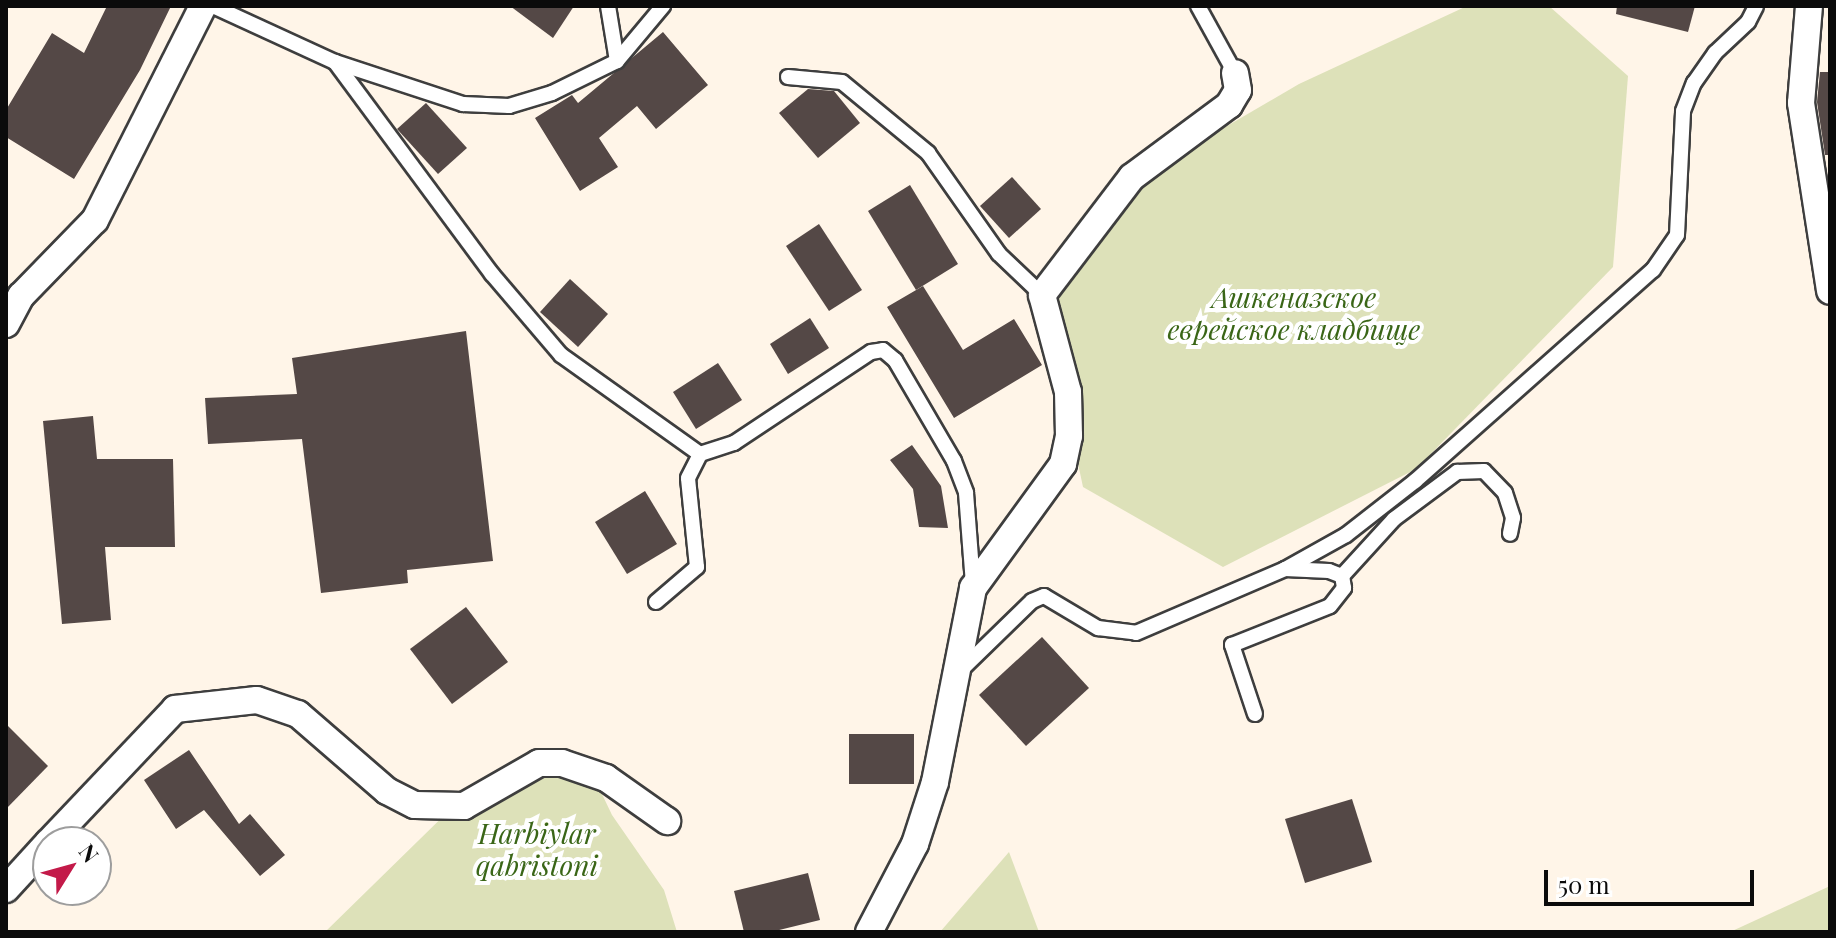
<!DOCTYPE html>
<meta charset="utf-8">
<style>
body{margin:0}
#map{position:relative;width:1836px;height:938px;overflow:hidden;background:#fff5e8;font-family:"Playfair Display",serif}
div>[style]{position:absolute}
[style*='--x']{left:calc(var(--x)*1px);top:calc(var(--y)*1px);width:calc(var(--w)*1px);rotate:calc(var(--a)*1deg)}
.cemetery>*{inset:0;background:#dde1b9}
.building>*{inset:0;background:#544846}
.roads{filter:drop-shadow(2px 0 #3e3e3e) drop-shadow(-2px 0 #3e3e3e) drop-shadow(0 2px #3e3e3e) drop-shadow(0 -2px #3e3e3e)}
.lane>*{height:14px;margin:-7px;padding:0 7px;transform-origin:7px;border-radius:7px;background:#fff}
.street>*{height:26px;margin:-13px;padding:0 13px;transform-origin:13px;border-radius:13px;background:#fff}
span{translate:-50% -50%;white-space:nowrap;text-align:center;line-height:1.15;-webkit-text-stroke:8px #fff;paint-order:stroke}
.park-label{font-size:28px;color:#3a6617;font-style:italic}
.frame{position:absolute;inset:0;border:8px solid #0b0b0b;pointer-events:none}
.north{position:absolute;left:32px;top:826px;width:80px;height:80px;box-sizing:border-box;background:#fff;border:2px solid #9d9d9d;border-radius:50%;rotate:53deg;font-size:22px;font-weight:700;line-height:32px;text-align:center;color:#0b0b0b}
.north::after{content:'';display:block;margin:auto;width:28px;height:36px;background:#c31a49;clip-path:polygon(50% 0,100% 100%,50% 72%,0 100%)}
.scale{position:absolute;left:1544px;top:870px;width:210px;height:36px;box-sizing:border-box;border:4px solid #0b0b0b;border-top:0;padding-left:10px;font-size:24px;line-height:28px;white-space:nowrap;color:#0b0b0b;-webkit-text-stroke:6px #fff;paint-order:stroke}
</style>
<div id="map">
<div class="cemetery">
<div style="clip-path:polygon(1467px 6px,1549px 6px,1628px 76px,1613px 267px,1416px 469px,1223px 567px,1083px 487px,1043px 299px,1121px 188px,1299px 84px)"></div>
<div style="clip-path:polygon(544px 750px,590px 769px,612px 815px,664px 890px,677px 932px,325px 932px,466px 794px)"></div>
<div style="clip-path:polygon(1009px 852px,1039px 932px,940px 932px)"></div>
<div style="clip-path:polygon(1830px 886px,1830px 932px,1730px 932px)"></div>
</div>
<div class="building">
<div style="clip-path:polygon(107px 6px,171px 6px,140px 70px,74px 179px,6px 137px,6px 110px,52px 33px,84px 53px)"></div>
<div style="clip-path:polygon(510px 6px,574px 6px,553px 38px)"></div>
<div style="clip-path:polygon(1617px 6px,1695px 6px,1688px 32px,1616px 14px)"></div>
<div style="clip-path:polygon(663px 32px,708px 85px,656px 129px,637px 106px,599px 138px,618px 167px,580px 191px,535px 118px,572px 95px,578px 103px)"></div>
<div style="clip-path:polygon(1820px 72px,1830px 72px,1830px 155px,1825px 155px,1817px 102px)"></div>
<div style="clip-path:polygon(808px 89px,834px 91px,860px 123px,818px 158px,779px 113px)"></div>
<div style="clip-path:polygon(426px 103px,467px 148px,438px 174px,397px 129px)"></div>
<div style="clip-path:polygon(1012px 177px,1041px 209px,1009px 238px,980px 206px)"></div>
<div style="clip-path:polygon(910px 185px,958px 264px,916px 290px,868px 211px)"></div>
<div style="clip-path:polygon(819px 224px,862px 290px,829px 311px,786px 246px)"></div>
<div style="clip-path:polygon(570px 279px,608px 314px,578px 347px,540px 312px)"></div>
<div style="clip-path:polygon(923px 286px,963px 350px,1014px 319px,1042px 365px,954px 418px,887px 307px)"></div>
<div style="clip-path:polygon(810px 318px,829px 348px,788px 374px,770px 344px)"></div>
<div style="clip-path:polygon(466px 331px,493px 561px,407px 570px,408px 583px,321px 593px,302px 439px,208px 444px,205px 398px,297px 394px,292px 358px)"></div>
<div style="clip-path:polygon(718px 363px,742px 400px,696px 429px,673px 392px)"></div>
<div style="clip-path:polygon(93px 416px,97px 459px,173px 459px,175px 547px,105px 547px,111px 620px,62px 624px,43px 421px)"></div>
<div style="clip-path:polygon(912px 445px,941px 486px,948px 528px,919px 527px,913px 489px,890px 460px)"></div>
<div style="clip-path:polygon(645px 491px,677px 544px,627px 574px,595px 522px)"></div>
<div style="clip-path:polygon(466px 607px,508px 662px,452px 704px,410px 649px)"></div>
<div style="clip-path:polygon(1042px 637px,1089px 688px,1026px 746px,979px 695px)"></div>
<div style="clip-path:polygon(6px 724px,48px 766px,6px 809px)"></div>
<div style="clip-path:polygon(849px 734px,914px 734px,914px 784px,849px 784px)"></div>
<div style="clip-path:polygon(189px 750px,239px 824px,250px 814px,285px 855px,260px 876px,204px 810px,176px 829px,144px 780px)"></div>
<div style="clip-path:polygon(1352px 799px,1372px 862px,1305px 883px,1285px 819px)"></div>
<div style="clip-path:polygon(808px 873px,820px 920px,771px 932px,744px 932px,734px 891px)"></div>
</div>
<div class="roads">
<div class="lane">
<div style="--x:213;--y:6;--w:134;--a:24.7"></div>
<div style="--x:335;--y:62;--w:135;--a:18.2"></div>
<div style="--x:463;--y:104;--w:46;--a:2.5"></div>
<div style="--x:509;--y:106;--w:45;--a:-16.8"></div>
<div style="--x:552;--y:93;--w:72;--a:-26.2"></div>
<div style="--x:617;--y:61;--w:72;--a:-50.1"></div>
<div style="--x:608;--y:6;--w:56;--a:80.7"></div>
<div style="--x:1198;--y:6;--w:77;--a:61.1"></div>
<div style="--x:335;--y:62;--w:264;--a:53.5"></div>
<div style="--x:492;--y:274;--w:106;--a:49.6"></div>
<div style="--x:561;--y:355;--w:171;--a:35.5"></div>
<div style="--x:700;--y:454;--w:36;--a:-18"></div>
<div style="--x:734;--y:443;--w:164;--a:-33.6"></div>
<div style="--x:871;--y:352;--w:12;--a:-9"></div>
<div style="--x:883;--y:350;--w:16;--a:40"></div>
<div style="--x:895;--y:360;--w:117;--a:59.7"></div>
<div style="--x:954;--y:461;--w:34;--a:69"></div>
<div style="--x:966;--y:493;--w:90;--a:85.6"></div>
<div style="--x:788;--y:77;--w:54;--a:5.3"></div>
<div style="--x:842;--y:82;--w:112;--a:39.5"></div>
<div style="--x:928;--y:153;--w:123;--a:54.9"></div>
<div style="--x:999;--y:254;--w:59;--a:43.6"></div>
<div style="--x:1342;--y:576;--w:77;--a:-47.6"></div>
<div style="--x:1394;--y:519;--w:79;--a:-36.7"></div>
<div style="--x:1457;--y:472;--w:27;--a:-2"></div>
<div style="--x:1484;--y:471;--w:30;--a:46"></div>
<div style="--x:1505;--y:493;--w:26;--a:72"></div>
<div style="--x:1513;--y:518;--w:16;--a:101"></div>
<div style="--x:656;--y:602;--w:54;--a:-40.5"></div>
<div style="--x:697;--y:567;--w:89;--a:-95.8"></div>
<div style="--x:688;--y:478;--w:27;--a:-63"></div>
<div style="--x:960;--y:671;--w:100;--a:-44.2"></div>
<div style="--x:1032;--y:601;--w:13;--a:-23"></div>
<div style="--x:1044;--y:596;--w:63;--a:30.7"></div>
<div style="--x:1098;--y:628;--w:38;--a:7"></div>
<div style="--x:1136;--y:633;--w:162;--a:-23.2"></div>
<div style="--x:1285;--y:569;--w:70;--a:-29.1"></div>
<div style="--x:1346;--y:535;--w:88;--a:-38"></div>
<div style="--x:1415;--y:481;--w:318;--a:-41.6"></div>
<div style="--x:1653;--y:270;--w:42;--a:-55.6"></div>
<div style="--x:1677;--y:235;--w:124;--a:-87.2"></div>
<div style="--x:1683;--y:111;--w:30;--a:-69"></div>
<div style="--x:1694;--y:83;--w:37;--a:-55"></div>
<div style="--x:1715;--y:53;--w:45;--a:-43.2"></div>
<div style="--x:1748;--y:22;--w:18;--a:-63"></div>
<div style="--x:1255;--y:714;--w:73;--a:-108.4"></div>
<div style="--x:1232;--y:645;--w:105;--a:-21.7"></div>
<div style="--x:1330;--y:606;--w:23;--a:-52"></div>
<div style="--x:1344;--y:588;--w:12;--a:-99"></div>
<div style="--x:1342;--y:576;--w:14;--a:-159"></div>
<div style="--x:1329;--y:571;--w:44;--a:-177.4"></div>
</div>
<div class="street">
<div style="--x:1809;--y:6;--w:97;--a:94.7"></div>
<div style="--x:1801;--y:103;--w:190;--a:81.2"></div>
<div style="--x:6;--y:324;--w:32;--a:-62"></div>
<div style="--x:21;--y:296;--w:106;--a:-45.8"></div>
<div style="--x:95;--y:220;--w:240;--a:-63.2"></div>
<div style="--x:49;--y:842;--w:183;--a:-46.5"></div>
<div style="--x:175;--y:709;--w:82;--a:-6.3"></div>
<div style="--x:257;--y:700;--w:43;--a:18.9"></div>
<div style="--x:298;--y:714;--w:118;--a:40.9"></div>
<div style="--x:387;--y:791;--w:31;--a:27"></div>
<div style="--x:415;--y:805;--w:49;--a:1.2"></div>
<div style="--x:464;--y:806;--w:86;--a:-29.8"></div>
<div style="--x:539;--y:763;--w:23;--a:0"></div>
<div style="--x:562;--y:763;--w:46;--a:18.8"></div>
<div style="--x:606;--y:778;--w:75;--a:35.2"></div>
<div style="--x:6;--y:889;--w:62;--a:-47.6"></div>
<div style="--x:869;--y:932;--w:99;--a:-62.4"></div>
<div style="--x:915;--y:844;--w:65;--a:-72.1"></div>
<div style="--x:935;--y:782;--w:198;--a:-78.9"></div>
<div style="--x:973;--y:588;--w:153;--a:-54"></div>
<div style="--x:1063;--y:464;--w:29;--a:-78"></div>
<div style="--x:1069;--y:436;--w:44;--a:-91.3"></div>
<div style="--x:1068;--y:392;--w:100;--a:-105"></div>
<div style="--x:1042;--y:295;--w:148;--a:-52.7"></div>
<div style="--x:1132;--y:177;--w:121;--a:-36.6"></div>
<div style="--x:1229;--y:105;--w:17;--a:-59"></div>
<div style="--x:1238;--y:90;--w:17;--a:-100"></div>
</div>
</div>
<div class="park-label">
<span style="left:1294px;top:313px">Ашкеназское<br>еврейское кладбище</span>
<span style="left:537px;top:849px">Harbiylar<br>qabristoni</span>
</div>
<div class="frame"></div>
<div class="north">N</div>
<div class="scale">50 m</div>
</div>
